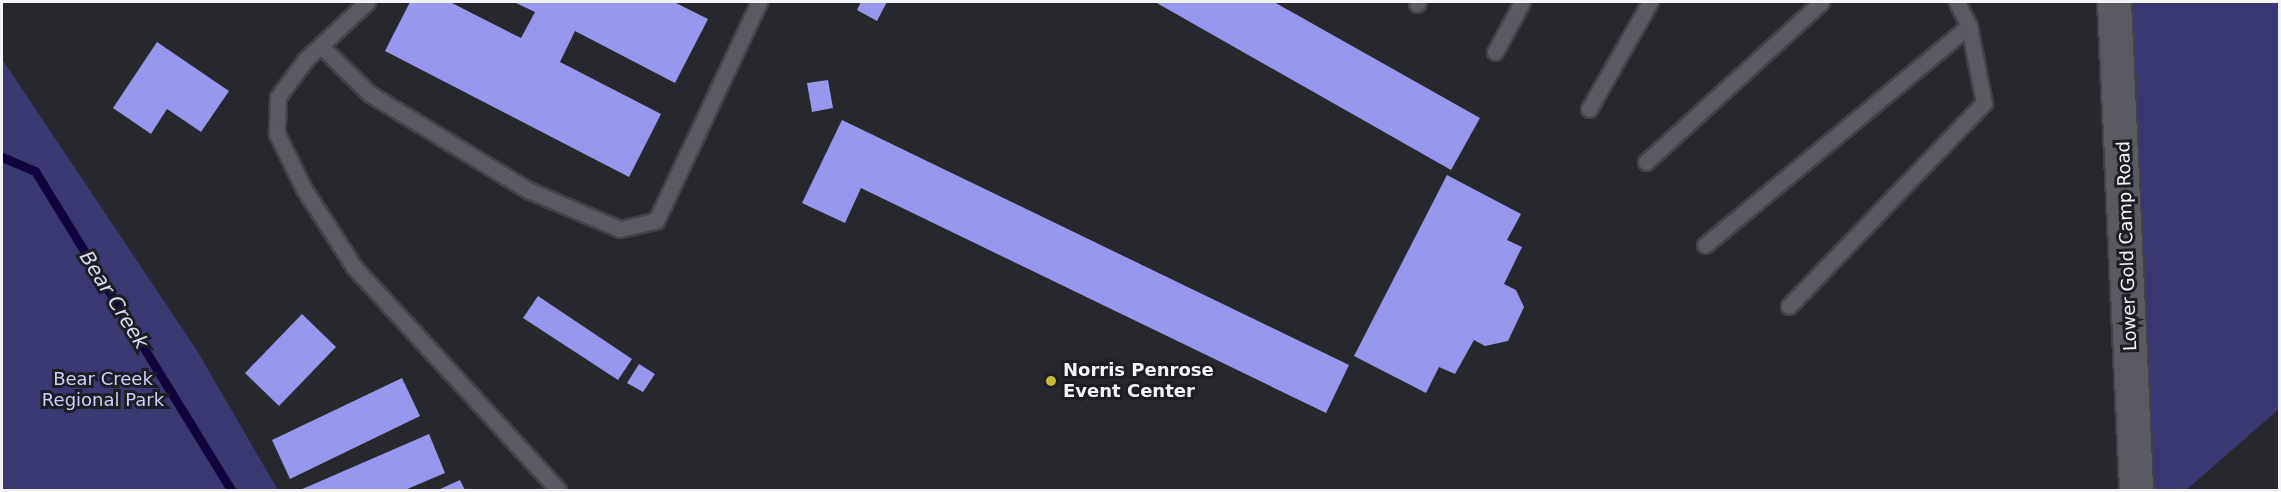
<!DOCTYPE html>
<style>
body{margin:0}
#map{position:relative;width:2281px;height:492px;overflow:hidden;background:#27272e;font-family:"DejaVu Sans",sans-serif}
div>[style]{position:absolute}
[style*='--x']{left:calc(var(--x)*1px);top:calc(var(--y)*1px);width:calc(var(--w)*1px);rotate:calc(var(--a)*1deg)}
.green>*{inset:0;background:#3a3873}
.stream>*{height:9px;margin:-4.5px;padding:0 4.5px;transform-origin:4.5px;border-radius:4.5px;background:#11043d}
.building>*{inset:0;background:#9697ed}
.roads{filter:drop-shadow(2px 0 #424248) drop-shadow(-2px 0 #424248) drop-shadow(0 2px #424248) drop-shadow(0 -2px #424248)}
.service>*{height:15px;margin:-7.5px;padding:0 7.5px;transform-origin:7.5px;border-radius:7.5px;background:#595a62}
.tertiary>*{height:33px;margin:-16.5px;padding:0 16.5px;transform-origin:16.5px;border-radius:16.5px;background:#595a62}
.dots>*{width:16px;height:16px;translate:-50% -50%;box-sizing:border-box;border:3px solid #1d1e24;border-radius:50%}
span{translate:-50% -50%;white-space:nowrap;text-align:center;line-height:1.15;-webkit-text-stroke:6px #1d1e24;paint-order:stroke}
.street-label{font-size:18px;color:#f3f3f8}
.poi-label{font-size:18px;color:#f3f3f8;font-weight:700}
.left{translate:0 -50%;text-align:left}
.park-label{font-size:18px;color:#cccffb}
.water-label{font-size:20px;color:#dcddf4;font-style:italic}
.frame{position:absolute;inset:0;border:3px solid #f3f3f8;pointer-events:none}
</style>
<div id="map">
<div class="green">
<div style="clip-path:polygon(2114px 2px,2279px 2px,2279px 409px,2186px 490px,2136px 490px)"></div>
<div style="clip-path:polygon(2px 59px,196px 349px,278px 490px,2px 490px)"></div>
</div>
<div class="stream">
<div style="--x:2;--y:157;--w:36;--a:23"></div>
<div style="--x:35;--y:171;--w:374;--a:58.4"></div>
</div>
<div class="building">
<div style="clip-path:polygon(410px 2px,450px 2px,521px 38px,535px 12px,514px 2px,674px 2px,708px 19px,675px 83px,575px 31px,560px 62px,661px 114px,629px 177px,385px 51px)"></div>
<div style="clip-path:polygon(861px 2px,887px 2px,877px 21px,857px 10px)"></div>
<div style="clip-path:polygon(1155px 2px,1274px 2px,1480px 118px,1451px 170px)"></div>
<div style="clip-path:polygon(157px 42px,229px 91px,201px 132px,167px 109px,151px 134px,113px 108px)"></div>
<div style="clip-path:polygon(828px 80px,833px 108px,812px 112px,807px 83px)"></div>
<div style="clip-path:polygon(842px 120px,1349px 365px,1326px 413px,861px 188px,845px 223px,802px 203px)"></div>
<div style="clip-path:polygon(1447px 175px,1521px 214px,1507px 240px,1522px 247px,1504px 284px,1516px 290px,1524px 307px,1508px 341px,1485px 346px,1474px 340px,1455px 374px,1439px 367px,1426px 393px,1354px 356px)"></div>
<div style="clip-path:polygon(538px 296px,632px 359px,618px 380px,523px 318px)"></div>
<div style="clip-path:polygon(302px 314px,336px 347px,279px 406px,245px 373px)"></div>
<div style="clip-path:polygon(639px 364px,655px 374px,643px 392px,627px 383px)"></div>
<div style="clip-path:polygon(402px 378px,420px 416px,290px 479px,272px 440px)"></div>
<div style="clip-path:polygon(429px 434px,445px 473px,405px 490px,300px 490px)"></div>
<div style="clip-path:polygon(460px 480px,465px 490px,438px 490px)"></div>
</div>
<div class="roads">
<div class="service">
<div style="--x:367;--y:2;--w:83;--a:136.9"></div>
<div style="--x:306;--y:59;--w:47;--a:126.4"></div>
<div style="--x:278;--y:97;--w:37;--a:92"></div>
<div style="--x:277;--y:134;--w:61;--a:63.9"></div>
<div style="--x:304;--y:189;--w:93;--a:57.3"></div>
<div style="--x:354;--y:267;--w:302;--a:47.5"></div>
<div style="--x:1417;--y:4;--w:2;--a:-63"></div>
<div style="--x:321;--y:46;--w:69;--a:44.4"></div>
<div style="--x:370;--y:94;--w:185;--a:31.3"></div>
<div style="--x:528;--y:190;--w:100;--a:23"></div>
<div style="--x:620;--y:229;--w:37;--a:-13"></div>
<div style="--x:656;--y:221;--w:242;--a:-64.8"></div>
<div style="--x:1495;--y:52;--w:57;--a:-61.6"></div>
<div style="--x:1589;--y:109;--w:123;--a:-60.3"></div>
<div style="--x:1646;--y:162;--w:237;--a:-42.4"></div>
<div style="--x:1705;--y:245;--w:343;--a:-39.7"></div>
<div style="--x:1789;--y:306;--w:281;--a:-46.2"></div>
<div style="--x:1984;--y:103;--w:78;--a:-101"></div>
<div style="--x:1969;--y:26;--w:27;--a:-117"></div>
</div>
<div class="tertiary">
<div style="--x:2114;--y:2;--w:488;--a:87.4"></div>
</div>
</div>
<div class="dots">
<div style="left:1051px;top:381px;background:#c9ba3a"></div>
</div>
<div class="street-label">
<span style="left:2127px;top:246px;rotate:-92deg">Lower Gold Camp Road</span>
</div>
<div class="poi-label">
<span class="left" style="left:1063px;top:381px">Norris Penrose<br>Event Center</span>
</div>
<div class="park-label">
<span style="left:103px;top:390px">Bear Creek<br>Regional Park</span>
</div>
<div class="water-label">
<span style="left:114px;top:300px;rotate:58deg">Bear Creek</span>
</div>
<div class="frame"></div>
</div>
